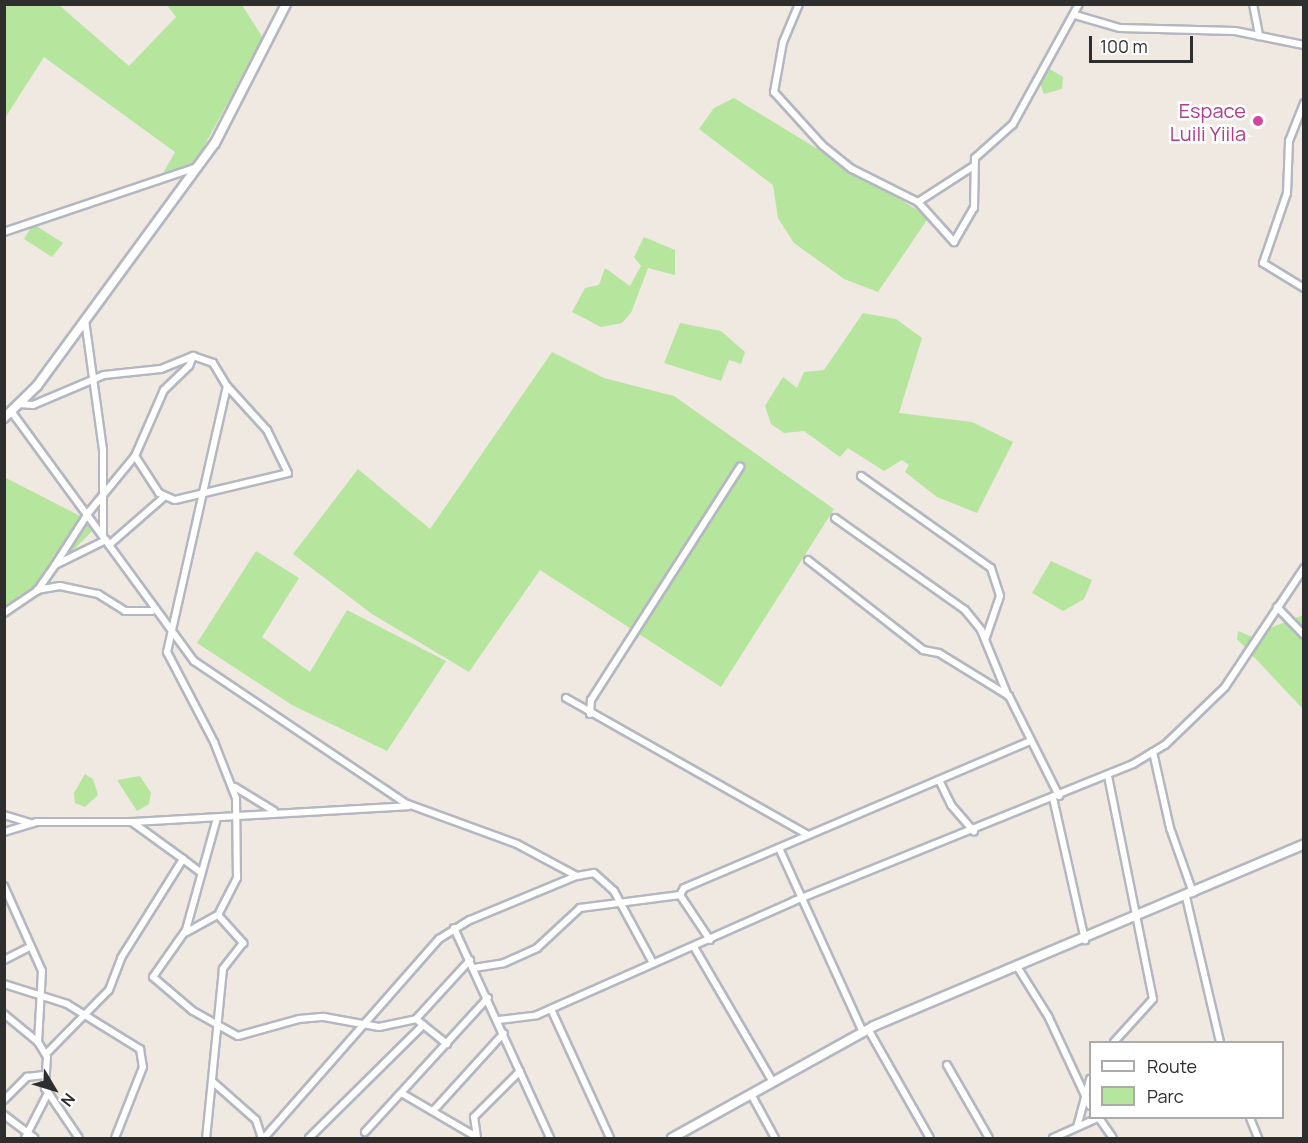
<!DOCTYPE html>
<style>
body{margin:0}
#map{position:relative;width:1308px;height:1143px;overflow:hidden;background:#efe9e1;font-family:Manrope,sans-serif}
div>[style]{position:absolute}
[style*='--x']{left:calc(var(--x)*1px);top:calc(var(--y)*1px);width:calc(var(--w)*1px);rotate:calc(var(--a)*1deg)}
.green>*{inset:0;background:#b6e59e}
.roads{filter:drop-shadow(2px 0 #b4b7c1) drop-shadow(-2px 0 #b4b7c1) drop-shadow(0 2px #b4b7c1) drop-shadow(0 -2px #b4b7c1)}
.street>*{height:6px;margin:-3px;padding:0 3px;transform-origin:3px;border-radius:3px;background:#fff}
.secondary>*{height:8px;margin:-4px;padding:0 4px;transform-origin:4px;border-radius:4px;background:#fff}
.dots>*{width:16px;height:16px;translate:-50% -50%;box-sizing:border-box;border:3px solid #fff;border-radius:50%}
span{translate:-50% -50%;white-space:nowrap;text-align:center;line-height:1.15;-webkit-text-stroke:5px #fff;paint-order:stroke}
.hotel-label{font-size:20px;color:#b23c85}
.right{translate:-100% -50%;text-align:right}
.frame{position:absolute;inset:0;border:6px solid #2e2e2e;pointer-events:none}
.legend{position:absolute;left:1089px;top:1041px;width:195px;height:78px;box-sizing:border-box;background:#fff;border:2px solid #ababab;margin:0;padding:8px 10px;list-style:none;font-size:18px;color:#2e2e2e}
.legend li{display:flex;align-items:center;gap:12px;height:30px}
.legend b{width:30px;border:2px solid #ababab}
.north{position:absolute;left:24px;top:1059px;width:60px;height:60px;-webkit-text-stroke:4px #fff;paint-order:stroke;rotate:128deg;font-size:16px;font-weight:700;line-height:24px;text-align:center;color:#2e2e2e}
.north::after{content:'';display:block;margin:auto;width:21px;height:27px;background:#2e2e2e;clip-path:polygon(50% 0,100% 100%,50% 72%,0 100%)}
.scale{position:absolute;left:1089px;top:36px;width:104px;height:27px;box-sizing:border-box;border:3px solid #2e2e2e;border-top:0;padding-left:8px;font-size:18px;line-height:21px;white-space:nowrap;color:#2e2e2e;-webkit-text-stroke:4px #fff;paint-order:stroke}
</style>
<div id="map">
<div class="green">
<div style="clip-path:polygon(5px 5px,59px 5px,129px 66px,176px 17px,167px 5px,242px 5px,263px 38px,195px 163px,162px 175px,175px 152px,44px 57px,5px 118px)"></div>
<div style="clip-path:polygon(1043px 65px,1063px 77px,1062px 89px,1044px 94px,1039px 81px)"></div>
<div style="clip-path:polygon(734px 98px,929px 217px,878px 292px,844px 279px,794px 243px,778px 218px,773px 185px,699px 129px,714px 108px)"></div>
<div style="clip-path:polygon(33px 224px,63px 243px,52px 257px,24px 239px)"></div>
<div style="clip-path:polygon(644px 237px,675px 250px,675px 275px,648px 268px,631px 313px,622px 323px,601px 327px,572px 312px,585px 288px,599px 285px,605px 268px,630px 286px,641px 266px,634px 257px)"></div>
<div style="clip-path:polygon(863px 313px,896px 319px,922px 338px,899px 413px,972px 422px,1013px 442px,977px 513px,937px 497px,905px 472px,909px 465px,902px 460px,884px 471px,848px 448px,840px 457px,804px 431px,784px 433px,771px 424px,765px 406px,783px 377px,797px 388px,804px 372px,824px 370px)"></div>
<div style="clip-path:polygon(680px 323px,721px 331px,745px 352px,741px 364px,729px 360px,721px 381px,664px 363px)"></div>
<div style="clip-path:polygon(552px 352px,604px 378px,674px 396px,834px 509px,721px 687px,540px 570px,469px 672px,372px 614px,293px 554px,358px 469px,430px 529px)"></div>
<div style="clip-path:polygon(4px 477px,86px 519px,94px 529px,36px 589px,10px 608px,4px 605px)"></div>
<div style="clip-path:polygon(256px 551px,299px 578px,262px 637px,310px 672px,347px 610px,446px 661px,387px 751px,292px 705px,197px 643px)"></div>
<div style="clip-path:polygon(1051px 561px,1092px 580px,1084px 599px,1063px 611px,1032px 593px)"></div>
<div style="clip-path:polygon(1303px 615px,1303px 709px,1237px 639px,1238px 631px,1257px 639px,1262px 631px)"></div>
<div style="clip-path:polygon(85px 774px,93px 779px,98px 795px,85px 807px,75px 803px,74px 793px)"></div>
<div style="clip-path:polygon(140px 776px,151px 793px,149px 804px,137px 811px,117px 780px)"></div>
</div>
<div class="roads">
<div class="street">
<div style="--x:799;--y:4;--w:41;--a:112.8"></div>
<div style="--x:783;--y:42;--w:51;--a:100.2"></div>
<div style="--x:774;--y:92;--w:72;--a:47.8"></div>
<div style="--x:822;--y:145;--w:38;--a:39"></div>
<div style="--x:852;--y:169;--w:74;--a:26.6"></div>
<div style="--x:918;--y:202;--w:54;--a:48"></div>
<div style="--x:954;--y:242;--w:39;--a:-60"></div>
<div style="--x:974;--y:208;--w:50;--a:-88.9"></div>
<div style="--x:975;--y:158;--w:51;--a:-41.8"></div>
<div style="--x:1013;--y:124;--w:137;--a:-61.2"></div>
<div style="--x:1253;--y:4;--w:33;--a:79"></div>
<div style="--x:1075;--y:15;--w:47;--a:16.1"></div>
<div style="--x:1120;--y:28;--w:115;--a:1.5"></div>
<div style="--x:1235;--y:31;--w:70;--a:11.5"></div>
<div style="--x:1304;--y:103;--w:41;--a:111.5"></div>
<div style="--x:1289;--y:141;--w:52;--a:92.2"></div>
<div style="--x:1287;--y:193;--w:74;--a:108.9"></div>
<div style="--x:1263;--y:263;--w:48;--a:31.4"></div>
<div style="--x:918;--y:202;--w:64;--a:-32.9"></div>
<div style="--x:4;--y:232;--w:204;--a:-18.6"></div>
<div style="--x:85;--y:320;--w:131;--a:82.1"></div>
<div style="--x:103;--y:450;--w:86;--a:90"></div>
<div style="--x:19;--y:404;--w:14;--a:4"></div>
<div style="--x:33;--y:405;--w:77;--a:-22.9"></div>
<div style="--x:104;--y:375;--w:57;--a:-6"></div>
<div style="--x:161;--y:369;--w:35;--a:-22"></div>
<div style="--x:193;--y:356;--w:21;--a:19"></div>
<div style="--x:213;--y:363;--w:27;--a:59"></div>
<div style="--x:227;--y:386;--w:273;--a:102.7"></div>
<div style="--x:167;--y:652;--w:102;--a:62.4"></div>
<div style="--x:214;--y:742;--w:60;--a:68.6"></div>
<div style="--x:236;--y:798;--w:80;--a:89.3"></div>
<div style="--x:237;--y:878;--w:42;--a:117.2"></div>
<div style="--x:218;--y:915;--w:38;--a:48"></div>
<div style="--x:243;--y:943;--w:33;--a:128"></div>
<div style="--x:223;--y:969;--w:170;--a:95.7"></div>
<div style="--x:11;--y:411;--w:310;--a:53.8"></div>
<div style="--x:194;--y:661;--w:254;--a:33.9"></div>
<div style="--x:405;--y:803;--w:119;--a:20.1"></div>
<div style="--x:517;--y:844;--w:68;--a:28.1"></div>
<div style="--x:577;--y:876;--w:17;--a:-10"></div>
<div style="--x:594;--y:873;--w:27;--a:42"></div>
<div style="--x:614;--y:891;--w:82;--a:61.6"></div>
<div style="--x:135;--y:456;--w:44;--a:57"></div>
<div style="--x:159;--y:493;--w:17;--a:24"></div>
<div style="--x:175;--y:500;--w:116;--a:-13.4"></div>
<div style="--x:288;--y:473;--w:48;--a:-116"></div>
<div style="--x:267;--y:430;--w:59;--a:-132.3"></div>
<div style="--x:861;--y:476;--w:159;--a:35.3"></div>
<div style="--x:991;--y:568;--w:29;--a:72"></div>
<div style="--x:1000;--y:596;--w:46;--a:108.8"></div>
<div style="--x:835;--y:518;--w:159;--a:35.3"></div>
<div style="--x:965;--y:610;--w:26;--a:51"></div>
<div style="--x:981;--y:630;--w:71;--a:67.8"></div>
<div style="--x:109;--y:545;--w:73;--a:-41.1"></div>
<div style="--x:808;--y:560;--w:146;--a:38"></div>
<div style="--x:923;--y:650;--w:16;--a:11"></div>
<div style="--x:939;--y:653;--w:82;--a:31.6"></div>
<div style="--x:1009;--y:696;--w:112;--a:63.4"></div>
<div style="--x:55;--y:565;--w:63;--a:-57.3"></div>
<div style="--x:89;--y:512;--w:72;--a:-50.6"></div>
<div style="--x:135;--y:456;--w:72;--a:-66.3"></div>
<div style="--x:164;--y:390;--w:35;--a:-44"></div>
<div style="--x:189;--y:366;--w:11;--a:-68"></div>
<div style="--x:37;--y:590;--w:23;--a:-10"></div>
<div style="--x:60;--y:586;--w:39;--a:12"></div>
<div style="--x:98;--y:594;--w:32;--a:32"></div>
<div style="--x:125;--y:611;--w:27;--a:0"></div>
<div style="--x:1277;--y:607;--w:39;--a:46"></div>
<div style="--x:4;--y:613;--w:40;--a:-34"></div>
<div style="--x:37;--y:591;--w:32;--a:-55"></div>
<div style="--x:55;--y:565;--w:57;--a:-26.1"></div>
<div style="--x:566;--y:698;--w:278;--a:29.5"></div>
<div style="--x:590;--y:714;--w:14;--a:-86"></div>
<div style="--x:591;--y:700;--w:277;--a:-57.4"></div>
<div style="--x:1153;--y:752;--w:78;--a:77.4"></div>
<div style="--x:1170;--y:828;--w:69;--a:70.5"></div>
<div style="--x:1108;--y:776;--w:227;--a:78.6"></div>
<div style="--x:1153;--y:999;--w:58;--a:132.2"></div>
<div style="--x:939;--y:780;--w:28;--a:64"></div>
<div style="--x:951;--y:805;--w:35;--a:49"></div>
<div style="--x:235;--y:787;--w:46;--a:31.6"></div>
<div style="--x:1053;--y:798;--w:146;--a:77.3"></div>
<div style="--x:4;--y:815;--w:27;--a:17"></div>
<div style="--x:217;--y:818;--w:116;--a:105.5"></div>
<div style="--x:186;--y:930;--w:57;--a:125.1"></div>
<div style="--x:153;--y:977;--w:52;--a:40.4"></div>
<div style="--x:193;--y:1011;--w:51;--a:29.1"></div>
<div style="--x:238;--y:1036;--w:63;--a:-15.6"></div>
<div style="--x:299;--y:1019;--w:25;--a:-5"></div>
<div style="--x:324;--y:1017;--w:56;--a:10.3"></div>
<div style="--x:379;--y:1027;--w:38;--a:-12"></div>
<div style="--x:416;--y:1019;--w:40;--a:39"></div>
<div style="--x:4;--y:832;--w:34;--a:-17"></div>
<div style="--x:37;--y:822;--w:95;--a:0"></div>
<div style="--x:132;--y:822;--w:277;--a:-3.3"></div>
<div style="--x:779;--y:848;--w:202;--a:65.5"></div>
<div style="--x:183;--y:859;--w:20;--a:37"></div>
<div style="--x:4;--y:886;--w:93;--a:65.9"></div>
<div style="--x:42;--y:971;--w:71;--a:93.2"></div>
<div style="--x:38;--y:1042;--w:17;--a:59"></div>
<div style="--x:47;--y:1057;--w:31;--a:94"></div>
<div style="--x:45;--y:1088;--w:60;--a:55.8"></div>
<div style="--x:680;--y:895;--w:8;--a:-60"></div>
<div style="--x:684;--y:888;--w:377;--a:-23"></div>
<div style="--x:1186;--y:897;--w:149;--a:76.8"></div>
<div style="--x:454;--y:928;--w:231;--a:65.4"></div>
<div style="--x:185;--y:933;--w:38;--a:-29"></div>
<div style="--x:694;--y:947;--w:156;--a:59.7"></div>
<div style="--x:4;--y:960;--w:29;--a:-27"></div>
<div style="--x:474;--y:968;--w:30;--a:-9"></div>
<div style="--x:504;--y:963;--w:36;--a:-24"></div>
<div style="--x:537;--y:948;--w:59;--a:-42.9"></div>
<div style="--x:580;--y:908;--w:101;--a:-7.4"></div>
<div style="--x:680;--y:895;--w:54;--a:56.3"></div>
<div style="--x:1018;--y:968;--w:57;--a:58"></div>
<div style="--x:1048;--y:1016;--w:99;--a:65"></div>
<div style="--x:4;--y:984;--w:66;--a:17.6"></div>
<div style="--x:67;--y:1004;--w:86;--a:31.7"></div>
<div style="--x:140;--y:1049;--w:18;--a:81"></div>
<div style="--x:143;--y:1067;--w:76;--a:111.5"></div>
<div style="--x:551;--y:1009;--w:142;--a:65.4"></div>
<div style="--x:4;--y:1014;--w:44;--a:39.5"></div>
<div style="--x:416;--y:1019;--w:80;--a:-47.5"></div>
<div style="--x:499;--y:1020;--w:38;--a:-7"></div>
<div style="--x:537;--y:1015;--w:281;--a:-23.9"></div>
<div style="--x:794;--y:901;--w:366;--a:-22"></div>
<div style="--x:1133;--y:764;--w:37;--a:-31"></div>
<div style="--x:1165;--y:745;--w:83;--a:-44"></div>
<div style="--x:1225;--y:687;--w:143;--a:-56.4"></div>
<div style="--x:868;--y:1029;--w:125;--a:60.4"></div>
<div style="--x:47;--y:1053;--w:88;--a:-45.5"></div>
<div style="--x:109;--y:990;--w:34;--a:-69"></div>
<div style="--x:121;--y:958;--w:117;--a:-57.9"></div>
<div style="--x:183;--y:859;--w:63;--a:-144"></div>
<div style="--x:947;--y:1065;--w:84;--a:60.1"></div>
<div style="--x:213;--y:1082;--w:57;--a:41.5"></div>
<div style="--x:256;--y:1120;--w:19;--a:72"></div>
<div style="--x:403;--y:1094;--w:83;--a:30.3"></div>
<div style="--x:751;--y:1094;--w:50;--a:61.4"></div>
<div style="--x:4;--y:1100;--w:33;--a:-45"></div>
<div style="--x:27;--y:1077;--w:17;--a:-7"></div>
<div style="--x:433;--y:1111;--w:105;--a:-47.7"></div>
<div style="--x:4;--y:1115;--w:38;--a:37"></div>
<div style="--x:1099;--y:1118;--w:24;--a:55"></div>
<div style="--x:1250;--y:1118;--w:22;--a:68"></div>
<div style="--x:1077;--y:1127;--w:50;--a:-74.8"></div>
<div style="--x:365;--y:1132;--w:182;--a:-47.5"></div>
<div style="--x:25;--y:1138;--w:51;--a:-62.9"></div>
<div style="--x:264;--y:1138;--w:265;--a:-48.7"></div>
<div style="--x:439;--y:939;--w:36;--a:-32"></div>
<div style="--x:470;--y:920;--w:115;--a:-22.5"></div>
<div style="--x:309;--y:1138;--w:161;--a:-44.7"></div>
<div style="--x:477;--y:1138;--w:21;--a:-98"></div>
<div style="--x:474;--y:1117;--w:65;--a:-45"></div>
<div style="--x:1053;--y:1138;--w:49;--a:-24"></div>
</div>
<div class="secondary">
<div style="--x:4;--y:418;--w:46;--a:-44.1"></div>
<div style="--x:37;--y:386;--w:301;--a:-53.8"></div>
<div style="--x:215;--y:143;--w:156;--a:-62.9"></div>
<div style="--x:672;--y:1138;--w:231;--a:-29"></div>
<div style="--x:874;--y:1026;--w:467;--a:-22.9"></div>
</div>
</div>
<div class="dots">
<div style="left:1258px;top:121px;background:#d1479c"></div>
</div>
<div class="hotel-label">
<span class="right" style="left:1246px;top:122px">Espace<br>Luili Yiila</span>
</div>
<div class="frame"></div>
<ul class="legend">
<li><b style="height:8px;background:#fff"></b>Route</li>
<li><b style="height:16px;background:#b6e59e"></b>Parc</li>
</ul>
<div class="north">N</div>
<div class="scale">100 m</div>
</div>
